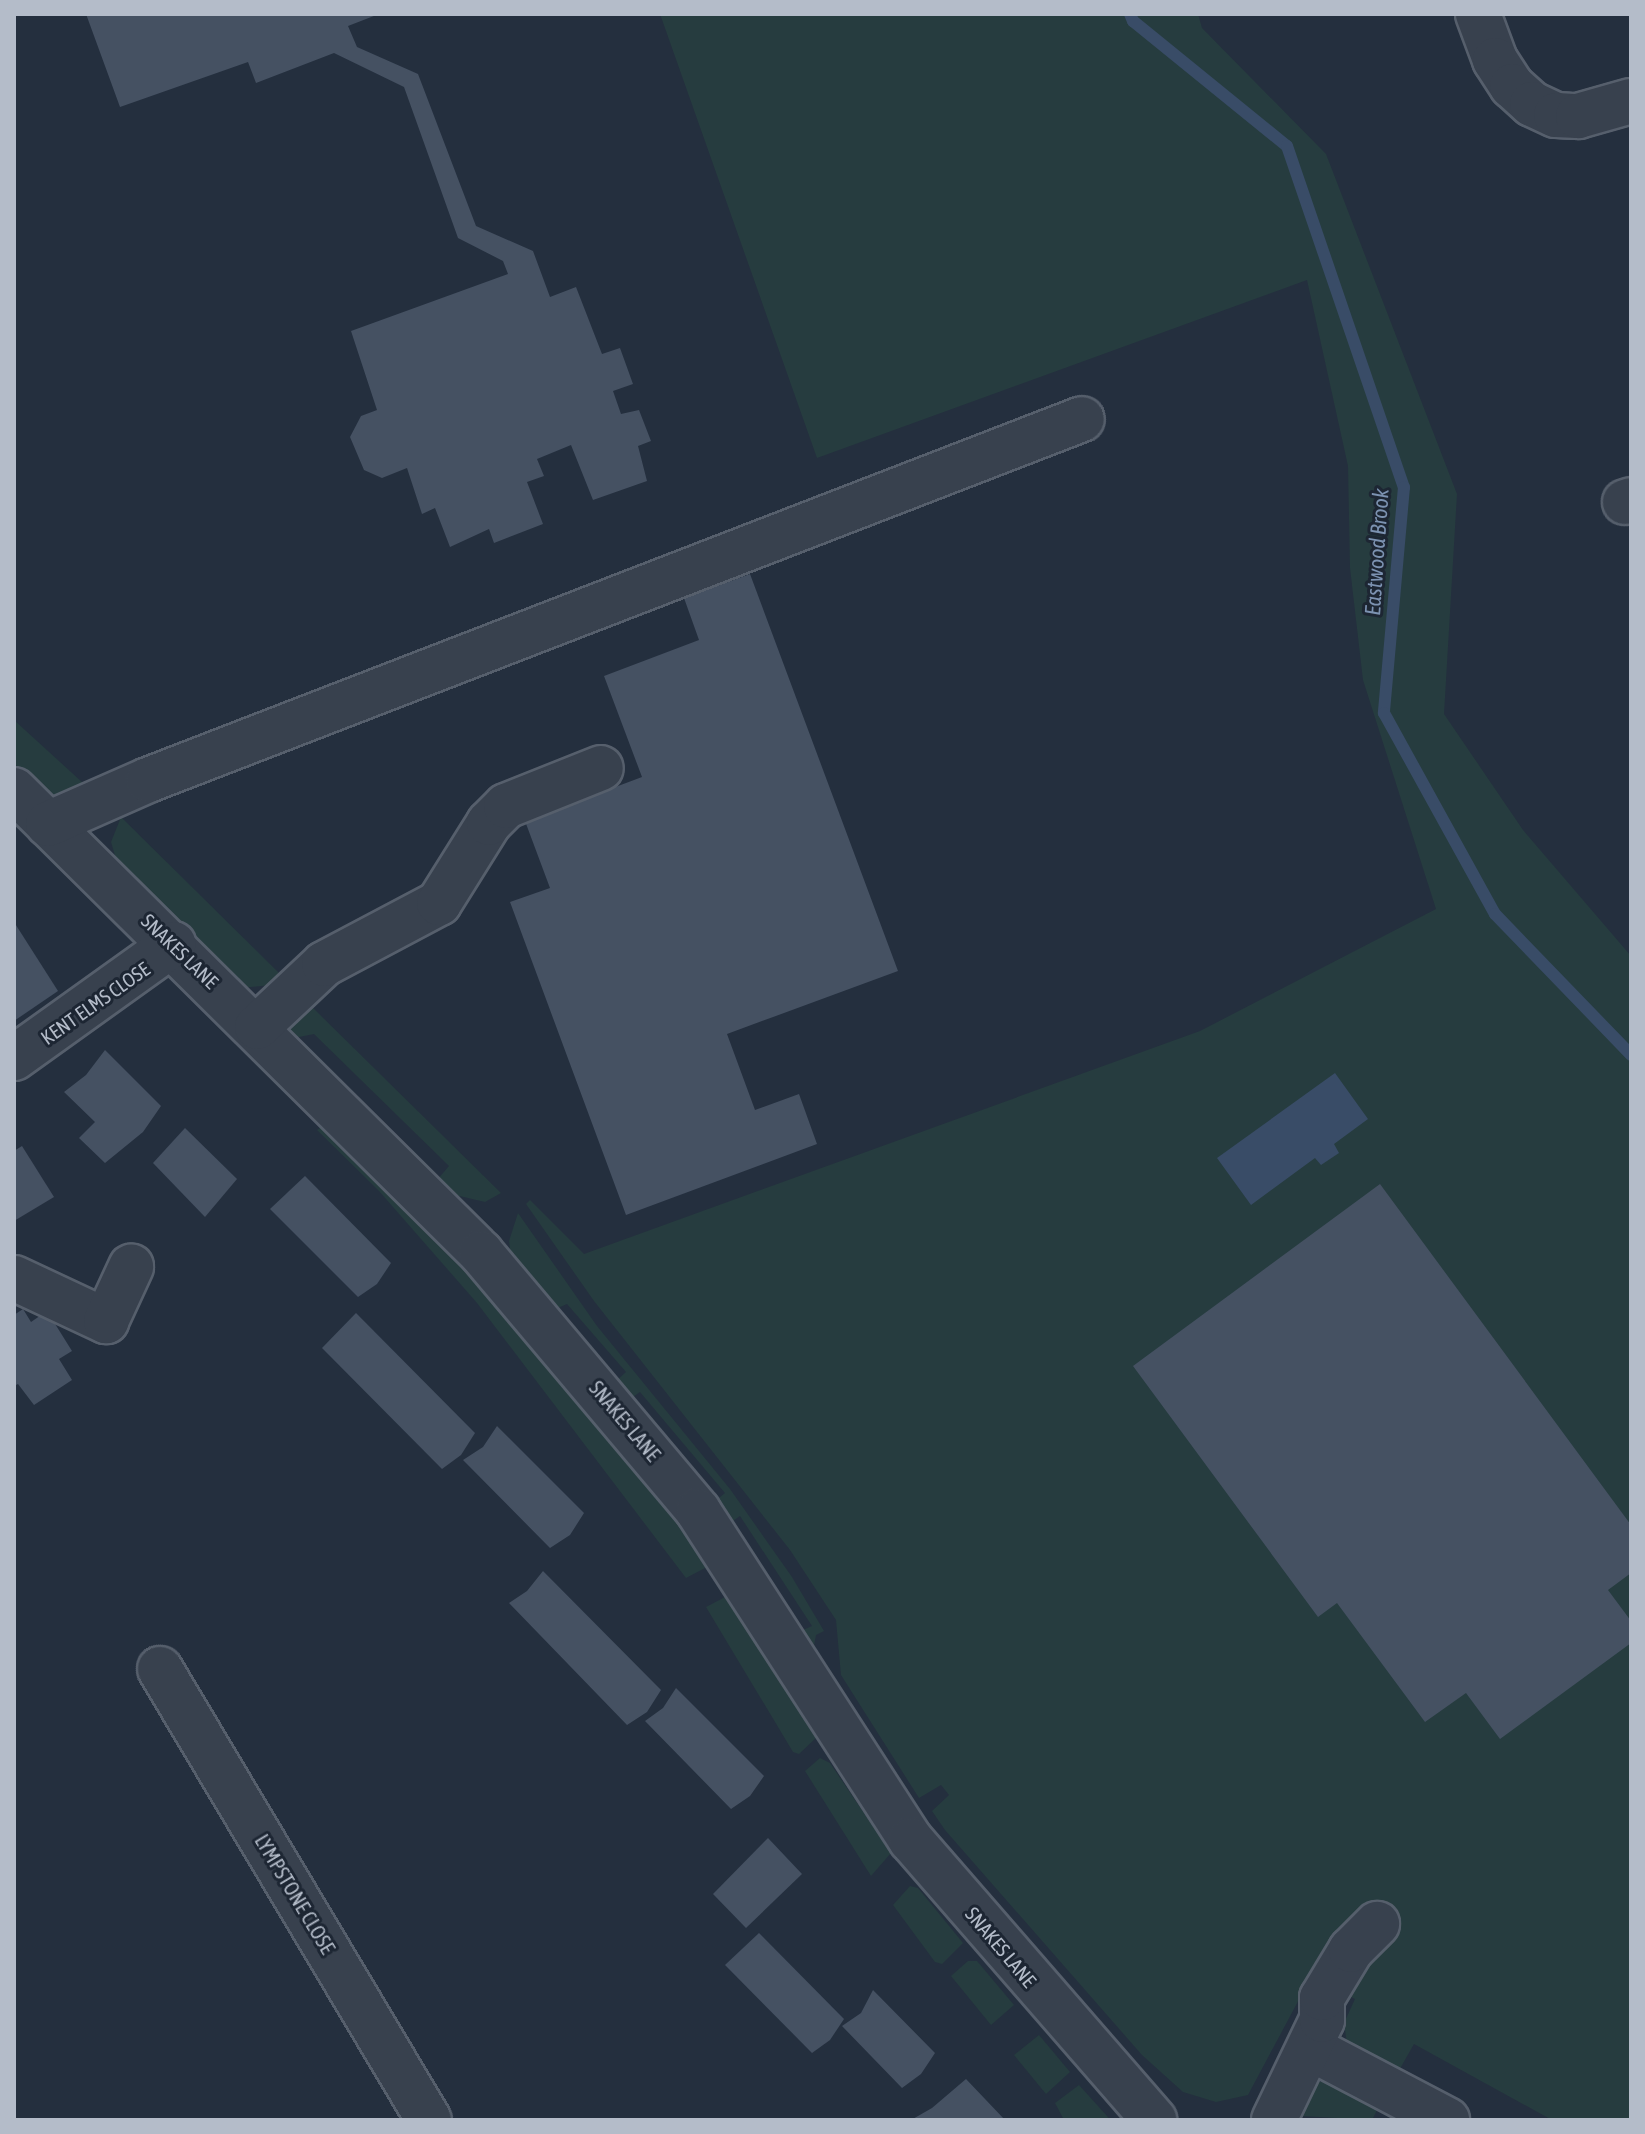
<!DOCTYPE html>
<style>
body{margin:0}
#map{position:relative;width:1645px;height:2134px;overflow:hidden;background:#242f3e;font-family:"Asap Condensed",sans-serif}
div>[style]{position:absolute}
[style*='--x']{left:calc(var(--x)*1px);top:calc(var(--y)*1px);width:calc(var(--w)*1px);rotate:calc(var(--a)*1deg)}
.green>*{inset:0;background:#263c3f}
.water>*{inset:0;background:#394c67}
.stream>*{height:12px;margin:-6px;padding:0 6px;transform-origin:6px;border-radius:6px;background:#394c67}
.building>*{inset:0;background:#455162}
.roads{filter:drop-shadow(2px 0 #565f6c) drop-shadow(-2px 0 #565f6c) drop-shadow(0 2px #565f6c) drop-shadow(0 -2px #565f6c)}
.minor>*{height:44px;margin:-22px;padding:0 22px;transform-origin:22px;border-radius:22px;background:#38414e}
span{translate:-50% -50%;white-space:nowrap;text-align:center;line-height:1.15;-webkit-text-stroke:6px #1d2633;paint-order:stroke}
.street-label{font-size:20px;color:#b4bcc9}
.water-label{font-size:22px;color:#7c92b1;font-style:italic}
.frame{position:absolute;inset:0;border:16px solid #b4bcc9;pointer-events:none}
</style>
<div id="map">
<div class="green">
<div style="clip-path:polygon(660px 14px,1198px 14px,1202px 28px,1326px 154px,1457px 494px,1444px 714px,1523px 830px,1631px 956px,1631px 2120px,1552px 2120px,1414px 2044px,1397px 2074px,1347px 2044px,1344px 2023px,1355px 1999px,1311px 1977px,1248px 2095px,1216px 2102px,1183px 2092px,1142px 2055px,945px 1830px,932px 1811px,949px 1795px,941px 1785px,919px 1798px,841px 1675px,836px 1620px,790px 1550px,594px 1301px,526px 1204px,530px 1200px,584px 1254px,1200px 1031px,1436px 909px,1363px 680px,1350px 568px,1348px 466px,1307px 280px,817px 458px)"></div>
<div style="clip-path:polygon(14px 720px,94px 793px,54px 799px,42px 792px,14px 763px)"></div>
<div style="clip-path:polygon(121px 817px,278px 972px,282px 984px,241px 988px,119px 869px,111px 842px)"></div>
<div style="clip-path:polygon(308px 1003px,501px 1193px,485px 1202px,451px 1194px,437px 1180px,449px 1166px,314px 1034px,294px 1038px,287px 1030px,285px 1023px)"></div>
<div style="clip-path:polygon(324px 1125px,442px 1243px,511px 1322px,680px 1525px,706px 1559px,705px 1568px,686px 1578px,477px 1303px,379px 1191px,317px 1130px)"></div>
<div style="clip-path:polygon(518px 1213px,597px 1326px,730px 1489px,792px 1577px,824px 1631px,816px 1635px,813px 1651px,803px 1630px,812px 1626px,740px 1516px,730px 1523px,714px 1502px,725px 1493px,640px 1392px,630px 1399px,615px 1382px,626px 1372px,567px 1304px,553px 1310px,511px 1257px,509px 1241px)"></div>
<div style="clip-path:polygon(727px 1596px,817px 1737px,799px 1754px,793px 1752px,706px 1607px)"></div>
<div style="clip-path:polygon(820px 1758px,830px 1763px,891px 1853px,871px 1876px,805px 1771px)"></div>
<div style="clip-path:polygon(910px 1886px,918px 1888px,963px 1943px,942px 1964px,935px 1962px,893px 1905px)"></div>
<div style="clip-path:polygon(968px 1961px,977px 1961px,1014px 2005px,991px 2025px,951px 1976px)"></div>
<div style="clip-path:polygon(1039px 2035px,1070px 2072px,1046px 2094px,1014px 2055px)"></div>
<div style="clip-path:polygon(1328px 2078px,1379px 2106px,1372px 2120px,1301px 2116px,1314px 2085px)"></div>
<div style="clip-path:polygon(1079px 2085px,1107px 2116px,1110px 2120px,1064px 2120px,1055px 2103px)"></div>
</div>
<div class="water">
<div style="clip-path:polygon(1335px 1073px,1368px 1119px,1334px 1144px,1339px 1153px,1321px 1165px,1315px 1158px,1251px 1205px,1217px 1158px)"></div>
</div>
<div class="stream">
<div style="--x:1130;--y:14;--w:8;--a:67"></div>
<div style="--x:1133;--y:21;--w:198;--a:39.1"></div>
<div style="--x:1287;--y:146;--w:361;--a:71.1"></div>
<div style="--x:1404;--y:487;--w:227;--a:95.1"></div>
<div style="--x:1384;--y:713;--w:230;--a:61.1"></div>
<div style="--x:1495;--y:914;--w:196;--a:46"></div>
</div>
<div class="building">
<div style="clip-path:polygon(86px 14px,379px 14px,348px 26px,357px 47px,418px 74px,476px 226px,533px 251px,550px 297px,576px 287px,602px 354px,620px 348px,633px 384px,613px 391px,621px 414px,639px 410px,651px 441px,638px 446px,647px 481px,593px 500px,571px 445px,537px 459px,544px 476px,527px 482px,543px 524px,494px 543px,489px 529px,450px 547px,435px 508px,422px 514px,407px 468px,382px 478px,364px 470px,350px 437px,361px 416px,377px 410px,351px 331px,508px 274px,503px 261px,458px 238px,404px 87px,334px 53px,256px 83px,248px 62px,120px 107px)"></div>
<div style="clip-path:polygon(750px 574px,898px 971px,727px 1034px,755px 1110px,799px 1094px,817px 1144px,626px 1215px,510px 902px,550px 888px,525px 821px,642px 777px,604px 676px,699px 640px,684px 598px)"></div>
<div style="clip-path:polygon(14px 922px,58px 991px,14px 1021px)"></div>
<div style="clip-path:polygon(105px 1050px,161px 1106px,143px 1132px,105px 1163px,79px 1138px,95px 1122px,64px 1092px,86px 1075px)"></div>
<div style="clip-path:polygon(185px 1128px,237px 1179px,205px 1217px,153px 1163px)"></div>
<div style="clip-path:polygon(22px 1146px,54px 1197px,14px 1221px,14px 1151px)"></div>
<div style="clip-path:polygon(305px 1176px,391px 1263px,377px 1284px,358px 1297px,270px 1209px)"></div>
<div style="clip-path:polygon(1380px 1184px,1631px 1525px,1631px 1573px,1608px 1590px,1631px 1621px,1631px 1643px,1500px 1739px,1466px 1693px,1425px 1722px,1337px 1603px,1318px 1617px,1133px 1366px)"></div>
<div style="clip-path:polygon(23px 1309px,31px 1322px,47px 1311px,72px 1351px,59px 1359px,72px 1380px,34px 1405px,18px 1384px,14px 1386px,14px 1315px)"></div>
<div style="clip-path:polygon(356px 1313px,475px 1433px,461px 1455px,442px 1469px,322px 1348px)"></div>
<div style="clip-path:polygon(497px 1426px,584px 1513px,570px 1535px,550px 1548px,463px 1460px,483px 1447px)"></div>
<div style="clip-path:polygon(543px 1571px,661px 1690px,647px 1712px,627px 1725px,509px 1603px,527px 1591px)"></div>
<div style="clip-path:polygon(676px 1688px,764px 1776px,750px 1796px,731px 1809px,645px 1721px,663px 1708px)"></div>
<div style="clip-path:polygon(768px 1838px,802px 1874px,746px 1928px,713px 1894px)"></div>
<div style="clip-path:polygon(759px 1933px,844px 2019px,830px 2040px,812px 2053px,725px 1965px)"></div>
<div style="clip-path:polygon(873px 1990px,935px 2053px,921px 2074px,902px 2088px,842px 2026px,861px 2013px)"></div>
<div style="clip-path:polygon(966px 2079px,1005px 2120px,911px 2120px,932px 2108px)"></div>
</div>
<div class="roads">
<div class="minor">
<div style="--x:1478;--y:14;--w:49;--a:69.7"></div>
<div style="--x:1495;--y:60;--w:31;--a:57"></div>
<div style="--x:1512;--y:86;--w:27;--a:42"></div>
<div style="--x:1532;--y:104;--w:26;--a:25"></div>
<div style="--x:1556;--y:115;--w:22;--a:3"></div>
<div style="--x:1578;--y:116;--w:55;--a:-15.8"></div>
<div style="--x:1625;--y:502;--w:6;--a:-18"></div>
<div style="--x:14;--y:790;--w:658;--a:44.75"></div>
<div style="--x:481;--y:1253;--w:337;--a:49.9"></div>
<div style="--x:698;--y:1511;--w:392;--a:57.1"></div>
<div style="--x:911;--y:1840;--w:371;--a:49"></div>
<div style="--x:48;--y:824;--w:109;--a:-23.7"></div>
<div style="--x:148;--y:780;--w:1001;--a:-21.13"></div>
<div style="--x:257;--y:1027;--w:92;--a:-43.2"></div>
<div style="--x:324;--y:964;--w:130;--a:-27.9"></div>
<div style="--x:439;--y:903;--w:94;--a:-58"></div>
<div style="--x:489;--y:823;--w:24;--a:-45"></div>
<div style="--x:506;--y:806;--w:102;--a:-21.8"></div>
<div style="--x:14;--y:1058;--w:196;--a:-35.6"></div>
<div style="--x:14;--y:1278;--w:102;--a:25.1"></div>
<div style="--x:106;--y:1321;--w:60;--a:-65.2"></div>
<div style="--x:160;--y:1669;--w:525;--a:59.19"></div>
<div style="--x:1310;--y:2048;--w:155;--a:27.7"></div>
<div style="--x:1274;--y:2120;--w:111;--a:-64.4"></div>
<div style="--x:1322;--y:2020;--w:22;--a:-90"></div>
<div style="--x:1322;--y:1998;--w:56;--a:-58.9"></div>
<div style="--x:1351;--y:1950;--w:37;--a:-45"></div>
</div>
</div>
<div class="street-label">
<span style="left:180px;top:951px;rotate:44deg">SNAKES LANE</span>
<span style="left:95px;top:1003px;rotate:-35deg">KENT ELMS CLOSE</span>
<span style="left:625px;top:1421px;rotate:50deg">SNAKES LANE</span>
<span style="left:295px;top:1894px;rotate:59deg">LYMPSTONE CLOSE</span>
<span style="left:1001px;top:1947px;rotate:50deg">SNAKES LANE</span>
</div>
<div class="water-label">
<span style="left:1377px;top:552px;rotate:-86deg">Eastwood Brook</span>
</div>
<div class="frame"></div>
</div>
